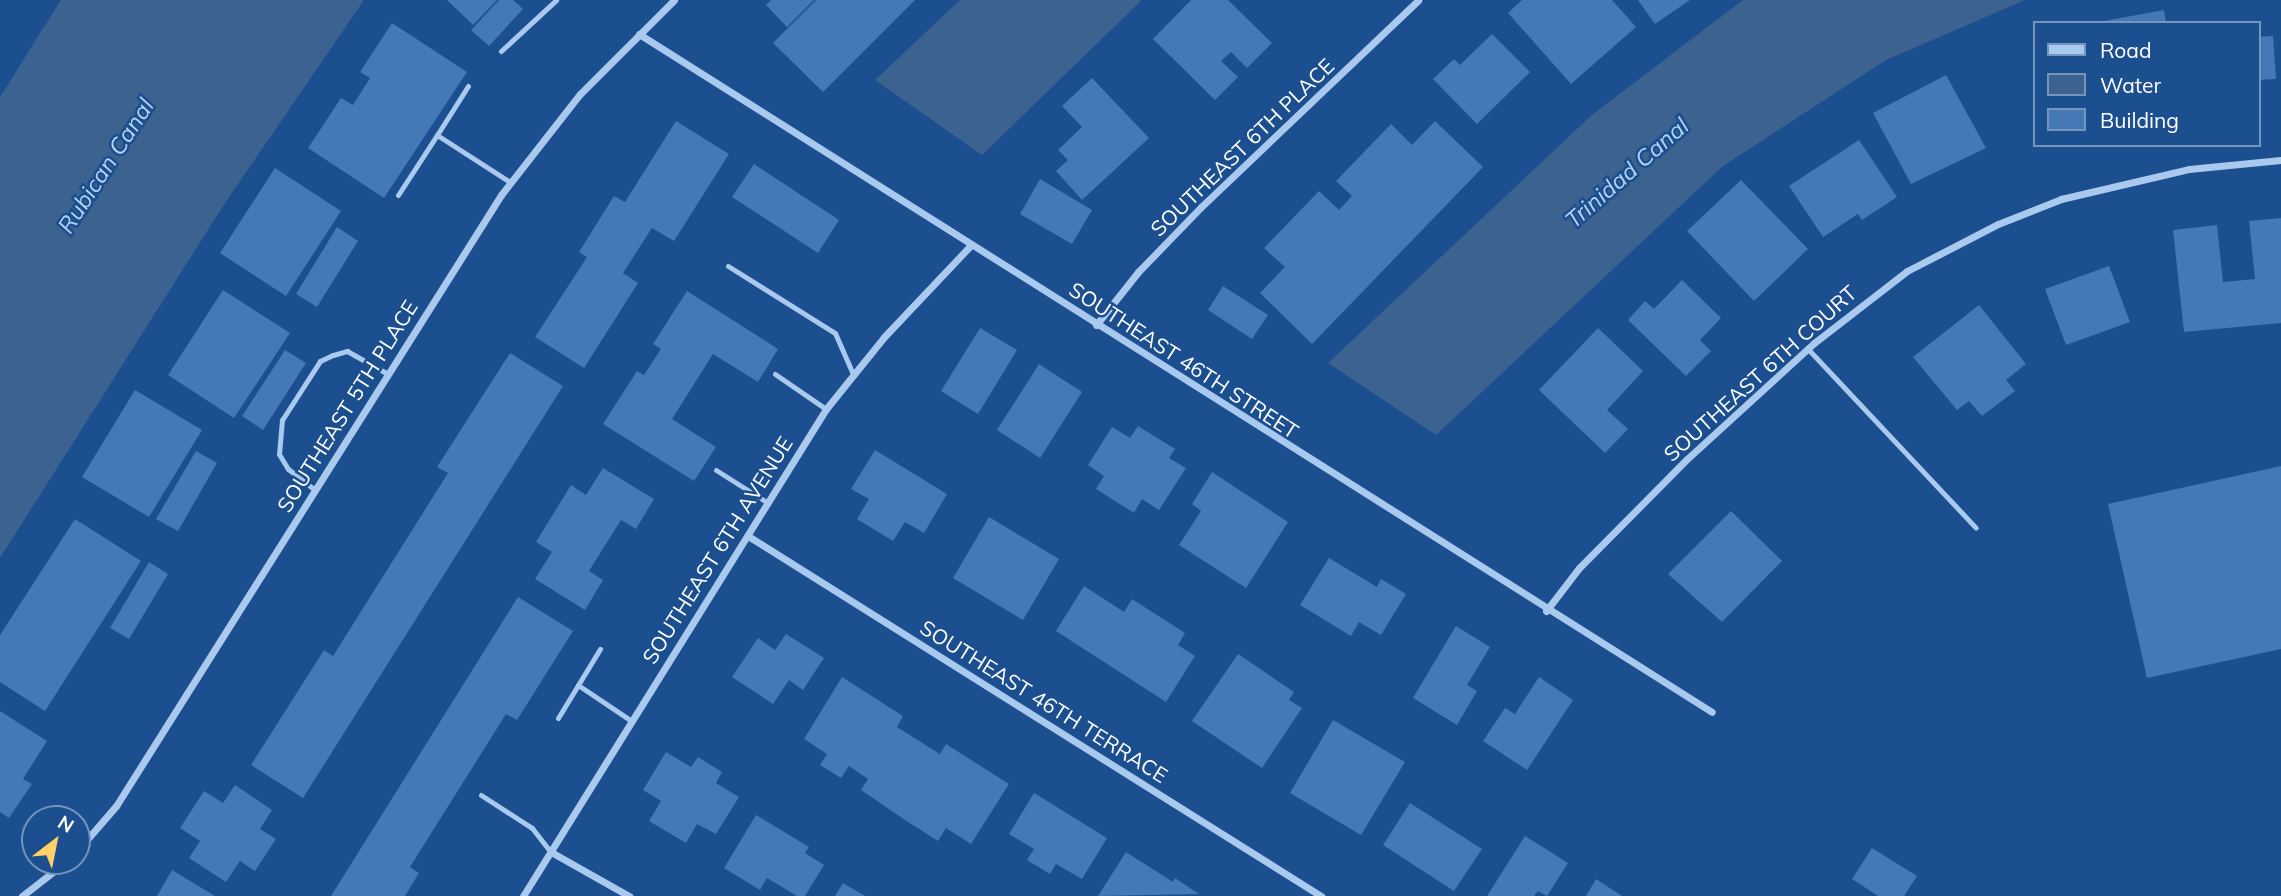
<!DOCTYPE html>
<style>
body{margin:0}
#map{position:relative;width:2281px;height:896px;overflow:hidden;background:#1b4f8f;font-family:Mulish,sans-serif}
div>[style]{position:absolute}
[style*='--x']{left:calc(var(--x)*1px);top:calc(var(--y)*1px);width:calc(var(--w)*1px);rotate:calc(var(--a)*1deg)}
.water>*{inset:0;background:#3c6290}
.building>*{inset:0;background:#4478b7}
.service>*{height:5px;margin:-2.5px;padding:0 2.5px;transform-origin:2.5px;border-radius:2.5px;background:#a9c9ee}
.minor>*{height:7px;margin:-3.5px;padding:0 3.5px;transform-origin:3.5px;border-radius:3.5px;background:#a9c9ee}
span{translate:-50% -50%;white-space:nowrap;text-align:center;line-height:1.15;-webkit-text-stroke:5px #1b4f8f;paint-order:stroke}
.street-label{font-size:21px;color:#fff}
.water-label{font-size:23px;color:#b5d3f5;font-style:italic}
.legend{position:absolute;left:2033px;top:21px;width:228px;height:126px;box-sizing:border-box;background:#1b4f8f;border:2px solid #7695bc;margin:0;padding:9px 12px;list-style:none;font-size:21px;color:#fff}
.legend li{display:flex;align-items:center;gap:14px;height:35px}
.legend b{width:35px;border:2px solid #7695bc}
.north{position:absolute;left:21px;top:805px;width:70px;height:70px;box-sizing:border-box;background:#1b4f8f;border:2px solid #7695bc;border-radius:50%;rotate:32deg;font-size:19px;font-weight:700;line-height:28px;text-align:center;color:#fff}
.north::after{content:'';display:block;margin:auto;width:24px;height:32px;background:#ffd166;clip-path:polygon(50% 0,100% 100%,50% 72%,0 100%)}
</style>
<div id="map">
<div class="water">
<div style="clip-path:polygon(61px 0,364px 0,225px 203px,0 558px,0 97px)"></div>
<div style="clip-path:polygon(960px 0,1142px 0,982px 155px,875px 80px)"></div>
<div style="clip-path:polygon(1743px 0,2025px 0,1886px 60px,1723px 166px,1436px 435px,1328px 363px,1593px 114px)"></div>
</div>
<div class="building">
<div style="clip-path:polygon(447px 0,497px 0,473px 25px)"></div>
<div style="clip-path:polygon(499px 0,513px 0,523px 9px,489px 46px,471px 30px)"></div>
<div style="clip-path:polygon(771px 0,814px 0,787px 27px,766px 5px)"></div>
<div style="clip-path:polygon(816px 0,915px 0,823px 92px,773px 43px)"></div>
<div style="clip-path:polygon(1191px 0,1228px 0,1272px 43px,1247px 68px,1231px 52px,1221px 61px,1238px 77px,1215px 100px,1153px 39px)"></div>
<div style="clip-path:polygon(1522px 0,1612px 0,1636px 27px,1571px 84px,1508px 13px)"></div>
<div style="clip-path:polygon(1638px 0,1690px 0,1655px 24px)"></div>
<div style="clip-path:polygon(2164px 10px,2166px 23px,2104px 23px,2104px 21px)"></div>
<div style="clip-path:polygon(392px 23px,467px 72px,384px 198px,308px 148px,341px 98px,353px 105px,370px 78px,360px 72px)"></div>
<div style="clip-path:polygon(1492px 34px,1530px 72px,1477px 124px,1433px 79px,1454px 59px,1460px 65px)"></div>
<div style="clip-path:polygon(2273px 36px,2276px 79px,2258px 80px,2258px 37px)"></div>
<div style="clip-path:polygon(1946px 75px,1986px 148px,1911px 184px,1873px 113px)"></div>
<div style="clip-path:polygon(1092px 78px,1149px 138px,1082px 200px,1056px 171px,1068px 160px,1058px 150px,1082px 127px,1062px 106px)"></div>
<div style="clip-path:polygon(676px 121px,729px 154px,674px 241px,652px 228px,623px 273px,638px 283px,584px 368px,535px 337px,587px 257px,579px 252px,614px 196px,625px 202px)"></div>
<div style="clip-path:polygon(1435px 121px,1483px 167px,1312px 344px,1260px 293px,1285px 267px,1264px 248px,1319px 191px,1339px 210px,1352px 196px,1336px 181px,1391px 124px,1412px 145px)"></div>
<div style="clip-path:polygon(1859px 140px,1897px 197px,1862px 220px,1858px 214px,1823px 237px,1789px 186px)"></div>
<div style="clip-path:polygon(754px 164px,839px 220px,818px 253px,732px 197px)"></div>
<div style="clip-path:polygon(275px 168px,341px 211px,286px 296px,220px 253px)"></div>
<div style="clip-path:polygon(1040px 179px,1092px 210px,1072px 244px,1020px 214px)"></div>
<div style="clip-path:polygon(1741px 180px,1808px 249px,1754px 301px,1687px 231px)"></div>
<div style="clip-path:polygon(2281px 218px,2281px 323px,2184px 332px,2173px 230px,2217px 225px,2223px 282px,2255px 279px,2249px 221px)"></div>
<div style="clip-path:polygon(337px 227px,358px 241px,317px 307px,296px 294px)"></div>
<div style="clip-path:polygon(2109px 266px,2130px 322px,2066px 345px,2045px 289px)"></div>
<div style="clip-path:polygon(1682px 280px,1721px 318px,1700px 340px,1711px 351px,1686px 376px,1628px 320px,1645px 301px,1654px 309px)"></div>
<div style="clip-path:polygon(1223px 286px,1268px 315px,1252px 339px,1208px 310px)"></div>
<div style="clip-path:polygon(223px 290px,290px 333px,234px 418px,168px 375px)"></div>
<div style="clip-path:polygon(687px 291px,778px 349px,758px 382px,713px 354px,672px 419px,716px 447px,694px 481px,603px 424px,637px 371px,644px 375px,661px 349px,653px 344px)"></div>
<div style="clip-path:polygon(1979px 305px,2026px 364px,2006px 380px,2015px 391px,1982px 416px,1969px 401px,1957px 410px,1913px 357px)"></div>
<div style="clip-path:polygon(980px 328px,1017px 350px,978px 414px,941px 391px)"></div>
<div style="clip-path:polygon(1598px 328px,1643px 371px,1607px 410px,1628px 429px,1605px 453px,1539px 390px)"></div>
<div style="clip-path:polygon(285px 350px,306px 363px,263px 430px,242px 416px)"></div>
<div style="clip-path:polygon(510px 353px,563px 386px,303px 798px,251px 765px,324px 650px,333px 656px,448px 473px,437px 467px)"></div>
<div style="clip-path:polygon(1039px 364px,1082px 392px,1040px 458px,997px 430px)"></div>
<div style="clip-path:polygon(135px 390px,202px 430px,149px 517px,82px 477px)"></div>
<div style="clip-path:polygon(1138px 426px,1175px 449px,1169px 458px,1186px 468px,1159px 510px,1142px 499px,1134px 513px,1096px 489px,1104px 476px,1088px 465px,1112px 427px,1130px 438px)"></div>
<div style="clip-path:polygon(875px 450px,947px 494px,924px 533px,905px 522px,893px 541px,857px 519px,869px 499px,851px 489px)"></div>
<div style="clip-path:polygon(196px 451px,217px 463px,178px 531px,156px 519px)"></div>
<div style="clip-path:polygon(2281px 466px,2281px 649px,2147px 678px,2108px 504px)"></div>
<div style="clip-path:polygon(603px 468px,654px 499px,636px 529px,621px 520px,589px 571px,603px 580px,585px 610px,535px 579px,552px 552px,536px 542px,571px 485px,586px 495px)"></div>
<div style="clip-path:polygon(1212px 472px,1288px 522px,1246px 588px,1179px 545px,1201px 511px,1192px 504px)"></div>
<div style="clip-path:polygon(1731px 511px,1782px 561px,1722px 622px,1668px 574px)"></div>
<div style="clip-path:polygon(989px 517px,1059px 559px,1023px 620px,953px 578px)"></div>
<div style="clip-path:polygon(75px 519px,141px 561px,45px 711px,0 682px,0 635px)"></div>
<div style="clip-path:polygon(1329px 558px,1377px 587px,1381px 579px,1406px 594px,1381px 635px,1359px 622px,1351px 636px,1300px 605px)"></div>
<div style="clip-path:polygon(149px 562px,168px 574px,129px 639px,110px 628px)"></div>
<div style="clip-path:polygon(1084px 586px,1124px 612px,1132px 599px,1185px 633px,1178px 645px,1195px 656px,1166px 702px,1056px 631px)"></div>
<div style="clip-path:polygon(518px 597px,573px 631px,517px 720px,506px 714px,410px 867px,419px 873px,405px 896px,331px 896px)"></div>
<div style="clip-path:polygon(1456px 626px,1490px 647px,1467px 685px,1477px 691px,1457px 725px,1413px 698px)"></div>
<div style="clip-path:polygon(786px 634px,824px 658px,803px 690px,789px 680px,773px 704px,732px 677px,758px 638px,775px 650px)"></div>
<div style="clip-path:polygon(1238px 654px,1294px 692px,1289px 700px,1302px 708px,1262px 768px,1192px 721px)"></div>
<div style="clip-path:polygon(842px 677px,903px 716px,897px 727px,940px 754px,946px 744px,1009px 784px,971px 844px,946px 828px,938px 841px,908px 822px,861px 790px,868px 779px,849px 766px,841px 778px,820px 765px,827px 754px,804px 739px)"></div>
<div style="clip-path:polygon(1539px 677px,1573px 700px,1527px 770px,1483px 741px,1505px 708px,1515px 714px)"></div>
<div style="clip-path:polygon(0 711px,47px 741px,23px 779px,32px 784px,9px 818px,0 812px)"></div>
<div style="clip-path:polygon(1333px 720px,1405px 762px,1361px 835px,1290px 793px)"></div>
<div style="clip-path:polygon(666px 752px,691px 767px,698px 757px,722px 772px,716px 783px,739px 797px,716px 834px,697px 824px,686px 843px,649px 821px,661px 801px,643px 790px)"></div>
<div style="clip-path:polygon(235px 785px,272px 810px,260px 829px,276px 839px,255px 871px,240px 861px,226px 882px,189px 858px,200px 841px,180px 828px,204px 791px,223px 803px)"></div>
<div style="clip-path:polygon(1034px 793px,1107px 838px,1082px 879px,1056px 864px,1050px 874px,1027px 860px,1034px 849px,1009px 834px)"></div>
<div style="clip-path:polygon(1410px 803px,1482px 849px,1454px 891px,1383px 845px)"></div>
<div style="clip-path:polygon(756px 815px,809px 847px,805px 853px,824px 865px,805px 896px,797px 896px,767px 878px,760px 890px,724px 868px)"></div>
<div style="clip-path:polygon(1525px 836px,1568px 863px,1547px 896px,1538px 891px,1534px 896px,1487px 896px)"></div>
<div style="clip-path:polygon(1872px 848px,1917px 876px,1904px 896px,1878px 896px,1852px 879px)"></div>
<div style="clip-path:polygon(1126px 852px,1173px 882px,1175px 878px,1199px 894px,1098px 896px)"></div>
<div style="clip-path:polygon(172px 870px,215px 896px,157px 896px)"></div>
<div style="clip-path:polygon(1596px 879px,1622px 896px,1586px 896px)"></div>
<div style="clip-path:polygon(843px 883px,865px 896px,835px 896px)"></div>
</div>
<div class="service">
<div style="--x:501;--y:51;--w:75;--a:-42.8"></div>
<div style="--x:468;--y:86;--w:58;--a:122.3"></div>
<div style="--x:437;--y:135;--w:87;--a:32.8"></div>
<div style="--x:398;--y:195;--w:72;--a:-57"></div>
<div style="--x:728;--y:266;--w:126;--a:32.1"></div>
<div style="--x:835;--y:333;--w:45;--a:66.3"></div>
<div style="--x:1808;--y:349;--w:245;--a:46.8"></div>
<div style="--x:775;--y:374;--w:62;--a:34.5"></div>
<div style="--x:716;--y:470;--w:62;--a:32.4"></div>
<div style="--x:315;--y:490;--w:34;--a:-142"></div>
<div style="--x:288;--y:469;--w:17;--a:-121"></div>
<div style="--x:279;--y:454;--w:34;--a:-85"></div>
<div style="--x:282;--y:420;--w:70;--a:-57.2"></div>
<div style="--x:320;--y:361;--w:14;--a:-25"></div>
<div style="--x:333;--y:355;--w:15;--a:-16"></div>
<div style="--x:347;--y:351;--w:47;--a:29.3"></div>
<div style="--x:578;--y:685;--w:63;--a:33.9"></div>
<div style="--x:558;--y:718;--w:81;--a:-58.7"></div>
<div style="--x:481;--y:795;--w:61;--a:32.9"></div>
<div style="--x:532;--y:828;--w:31;--a:52"></div>
</div>
<div class="minor">
<div style="--x:639;--y:34;--w:1269;--a:32.29"></div>
<div style="--x:1096;--y:325;--w:68;--a:-51.6"></div>
<div style="--x:1138;--y:272;--w:91;--a:-45.9"></div>
<div style="--x:1201;--y:207;--w:300;--a:-43.6"></div>
<div style="--x:748;--y:536;--w:677;--a:32.14"></div>
<div style="--x:1546;--y:611;--w:54;--a:-52.5"></div>
<div style="--x:1579;--y:568;--w:153;--a:-45.3"></div>
<div style="--x:1687;--y:459;--w:172;--a:-42.4"></div>
<div style="--x:1814;--y:343;--w:118;--a:-37.7"></div>
<div style="--x:1907;--y:271;--w:102;--a:-27.3"></div>
<div style="--x:1998;--y:224;--w:68;--a:-21.6"></div>
<div style="--x:2061;--y:199;--w:131;--a:-13.2"></div>
<div style="--x:2189;--y:169;--w:92;--a:-5.6"></div>
<div style="--x:77;--y:851;--w:60;--a:-49.1"></div>
<div style="--x:116;--y:806;--w:722;--a:-57.78"></div>
<div style="--x:501;--y:195;--w:128;--a:-52"></div>
<div style="--x:580;--y:94;--w:133;--a:-45"></div>
<div style="--x:551;--y:852;--w:90;--a:29.4"></div>
<div style="--x:22;--y:896;--w:57;--a:-37.9"></div>
<div style="--x:523;--y:896;--w:574;--a:-58.11"></div>
<div style="--x:826;--y:409;--w:92;--a:-51.1"></div>
<div style="--x:884;--y:337;--w:127;--a:-46.6"></div>
</div>
<div class="street-label">
<span style="left:1242px;top:147px;rotate:-44deg">SOUTHEAST 6TH PLACE</span>
<span style="left:1184px;top:360px;rotate:33deg">SOUTHEAST 46TH STREET</span>
<span style="left:1760px;top:373px;rotate:-42deg">SOUTHEAST 6TH COURT</span>
<span style="left:347px;top:406px;rotate:-58deg">SOUTHEAST 5TH PLACE</span>
<span style="left:717px;top:550px;rotate:-58deg">SOUTHEAST 6TH AVENUE</span>
<span style="left:1044px;top:701px;rotate:32deg">SOUTHEAST 46TH TERRACE</span>
</div>
<div class="water-label">
<span style="left:106px;top:166px;rotate:-57deg">Rubican Canal</span>
<span style="left:1627px;top:173px;rotate:-41deg">Trinidad Canal</span>
</div>
<ul class="legend">
<li><b style="height:9px;background:#a9c9ee"></b>Road</li>
<li><b style="height:19px;background:#3c6290"></b>Water</li>
<li><b style="height:19px;background:#4478b7"></b>Building</li>
</ul>
<div class="north">N</div>
</div>
